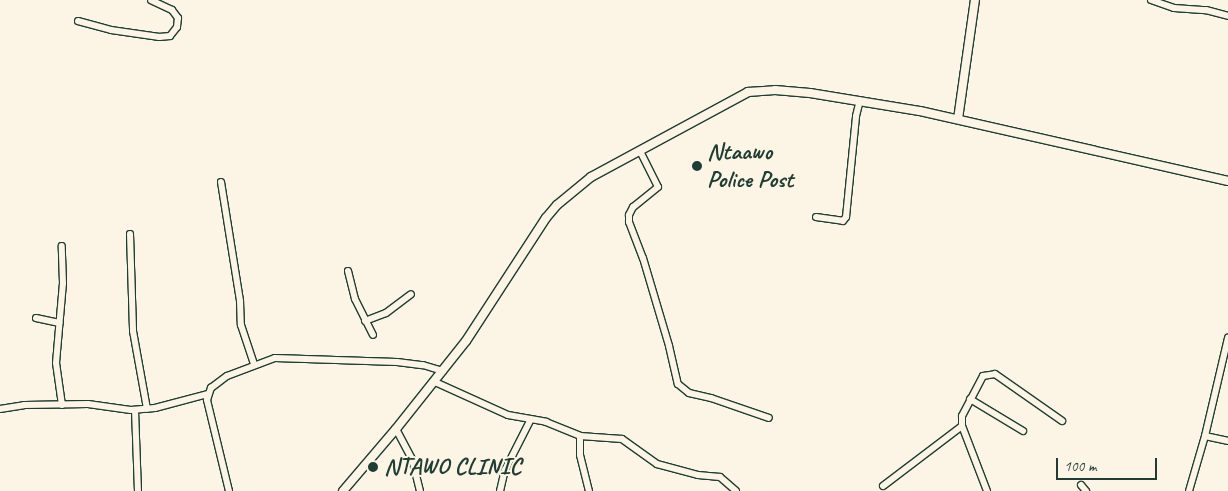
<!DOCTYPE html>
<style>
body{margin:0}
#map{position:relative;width:1228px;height:491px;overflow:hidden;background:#fcf5e5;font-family:Caveat,sans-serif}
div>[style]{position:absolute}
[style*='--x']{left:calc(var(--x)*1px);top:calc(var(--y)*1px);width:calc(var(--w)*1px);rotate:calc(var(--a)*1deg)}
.roads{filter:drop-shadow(1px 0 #1f3d34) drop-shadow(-1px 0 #1f3d34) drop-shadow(0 1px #1f3d34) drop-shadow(0 -1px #1f3d34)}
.minor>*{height:6px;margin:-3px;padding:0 3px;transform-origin:3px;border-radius:3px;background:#fcf5e5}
.tertiary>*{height:8px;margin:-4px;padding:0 4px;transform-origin:4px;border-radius:4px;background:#fcf5e5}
.dots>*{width:14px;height:14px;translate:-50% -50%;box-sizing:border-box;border:2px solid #fcf5e5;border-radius:50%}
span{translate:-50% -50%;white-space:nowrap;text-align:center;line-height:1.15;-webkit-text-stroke:4px #fcf5e5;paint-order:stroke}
.poi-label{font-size:24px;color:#1f3d34;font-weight:700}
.left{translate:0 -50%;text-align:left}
.scale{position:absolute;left:1056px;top:458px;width:101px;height:22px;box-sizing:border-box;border:2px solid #1f3d34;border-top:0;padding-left:6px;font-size:15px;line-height:18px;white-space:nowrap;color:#1f3d34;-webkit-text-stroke:4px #fcf5e5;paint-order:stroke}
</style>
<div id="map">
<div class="roads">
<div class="minor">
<div style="--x:1151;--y:0;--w:24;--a:19"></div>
<div style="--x:1174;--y:8;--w:32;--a:4"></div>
<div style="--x:1206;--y:10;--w:23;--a:15"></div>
<div style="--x:78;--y:21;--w:34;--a:15"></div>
<div style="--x:111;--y:30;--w:49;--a:8.3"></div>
<div style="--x:159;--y:37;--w:11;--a:-5"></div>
<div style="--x:170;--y:36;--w:11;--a:-52"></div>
<div style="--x:177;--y:27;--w:9;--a:-84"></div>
<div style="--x:178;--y:18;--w:10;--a:-127"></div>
<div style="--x:172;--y:10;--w:23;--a:-155"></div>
<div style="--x:640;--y:151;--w:40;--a:63.4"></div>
<div style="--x:658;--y:187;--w:32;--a:141"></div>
<div style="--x:633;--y:207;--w:9;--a:117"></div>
<div style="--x:629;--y:215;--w:7;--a:90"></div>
<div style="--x:629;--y:222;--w:39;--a:69"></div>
<div style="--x:643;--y:258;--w:92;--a:73.5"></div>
<div style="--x:669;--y:346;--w:39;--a:77"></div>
<div style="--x:678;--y:384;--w:14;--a:39"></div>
<div style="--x:689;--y:393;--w:23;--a:13"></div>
<div style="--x:711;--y:398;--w:61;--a:19"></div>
<div style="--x:221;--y:182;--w:121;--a:80.9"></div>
<div style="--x:240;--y:301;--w:24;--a:88"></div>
<div style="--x:241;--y:325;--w:41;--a:71.6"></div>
<div style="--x:816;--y:217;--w:27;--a:8"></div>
<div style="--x:843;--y:221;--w:5;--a:-53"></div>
<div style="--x:846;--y:217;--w:101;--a:-84.3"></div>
<div style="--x:856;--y:116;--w:16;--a:-76"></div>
<div style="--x:130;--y:234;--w:97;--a:88.2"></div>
<div style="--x:133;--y:331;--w:79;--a:79.8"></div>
<div style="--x:348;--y:271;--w:29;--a:76"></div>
<div style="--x:355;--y:299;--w:40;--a:63.4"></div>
<div style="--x:36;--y:318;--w:24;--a:12"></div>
<div style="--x:365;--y:321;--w:22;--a:-21"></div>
<div style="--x:386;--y:313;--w:31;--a:-37"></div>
<div style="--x:435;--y:382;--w:80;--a:24.3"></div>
<div style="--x:508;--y:415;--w:39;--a:10"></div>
<div style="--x:546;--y:422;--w:37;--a:22"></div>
<div style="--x:580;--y:436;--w:42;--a:4.1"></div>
<div style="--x:622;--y:439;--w:43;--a:35.5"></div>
<div style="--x:657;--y:464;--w:42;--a:15"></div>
<div style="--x:698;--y:475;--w:22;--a:5"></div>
<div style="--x:720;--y:477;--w:21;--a:41"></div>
<div style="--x:970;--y:399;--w:62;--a:31.1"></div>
<div style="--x:62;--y:405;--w:42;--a:-98.1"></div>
<div style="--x:56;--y:363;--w:80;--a:-85"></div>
<div style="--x:63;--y:283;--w:37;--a:-92"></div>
<div style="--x:0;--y:409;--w:24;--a:-9"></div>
<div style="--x:24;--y:405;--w:64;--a:-0.9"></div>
<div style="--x:88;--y:404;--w:43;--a:7.9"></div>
<div style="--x:131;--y:410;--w:24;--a:-5"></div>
<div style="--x:155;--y:408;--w:55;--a:-14.8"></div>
<div style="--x:135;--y:410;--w:81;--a:87.9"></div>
<div style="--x:396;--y:429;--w:34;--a:62"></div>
<div style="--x:412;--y:459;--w:33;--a:76"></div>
<div style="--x:580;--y:436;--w:19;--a:90"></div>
<div style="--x:580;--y:455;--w:37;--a:76"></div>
<div style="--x:1205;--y:436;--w:24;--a:12"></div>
<div style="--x:1081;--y:485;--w:8;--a:50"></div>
<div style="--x:883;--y:486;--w:99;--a:-37.2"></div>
<div style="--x:229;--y:491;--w:94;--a:-103.6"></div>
<div style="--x:207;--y:400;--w:13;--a:-72"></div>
<div style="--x:211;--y:388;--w:20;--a:-37"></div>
<div style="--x:227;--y:376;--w:51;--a:-20.6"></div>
<div style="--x:275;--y:358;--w:122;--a:1.9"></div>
<div style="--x:397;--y:362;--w:26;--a:7"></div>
<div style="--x:423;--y:365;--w:21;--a:17"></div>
<div style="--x:500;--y:491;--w:22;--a:-77"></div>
<div style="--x:505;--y:470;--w:57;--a:-63"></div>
<div style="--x:987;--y:491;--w:70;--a:-111"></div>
<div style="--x:962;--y:426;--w:10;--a:-90"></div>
<div style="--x:962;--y:416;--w:45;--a:-62.3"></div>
<div style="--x:983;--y:376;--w:12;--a:-9"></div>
<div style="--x:995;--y:374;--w:82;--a:35"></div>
<div style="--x:1189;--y:491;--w:57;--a:-73.8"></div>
<div style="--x:1205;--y:436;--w:101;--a:-76.8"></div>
</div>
<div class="tertiary">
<div style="--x:958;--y:119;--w:120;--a:-81.9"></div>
<div style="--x:343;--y:491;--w:82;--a:-49.5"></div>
<div style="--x:396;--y:429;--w:112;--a:-51.5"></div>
<div style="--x:466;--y:341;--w:147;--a:-57"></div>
<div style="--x:546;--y:218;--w:17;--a:-50"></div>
<div style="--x:557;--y:205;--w:44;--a:-39.5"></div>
<div style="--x:591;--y:177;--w:179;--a:-28.4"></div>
<div style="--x:748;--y:92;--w:27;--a:-4"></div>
<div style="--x:775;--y:90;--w:35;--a:5"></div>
<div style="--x:810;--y:93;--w:111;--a:9.3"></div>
<div style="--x:920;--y:111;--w:316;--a:12.8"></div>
</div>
</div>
<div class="dots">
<div style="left:697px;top:166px;background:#1f3d34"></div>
<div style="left:373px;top:467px;background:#1f3d34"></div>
</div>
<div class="poi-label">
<span class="left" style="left:707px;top:166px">Ntaawo<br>Police Post</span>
<span class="left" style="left:384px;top:467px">NTAWO CLINIC</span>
</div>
<div class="scale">100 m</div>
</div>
